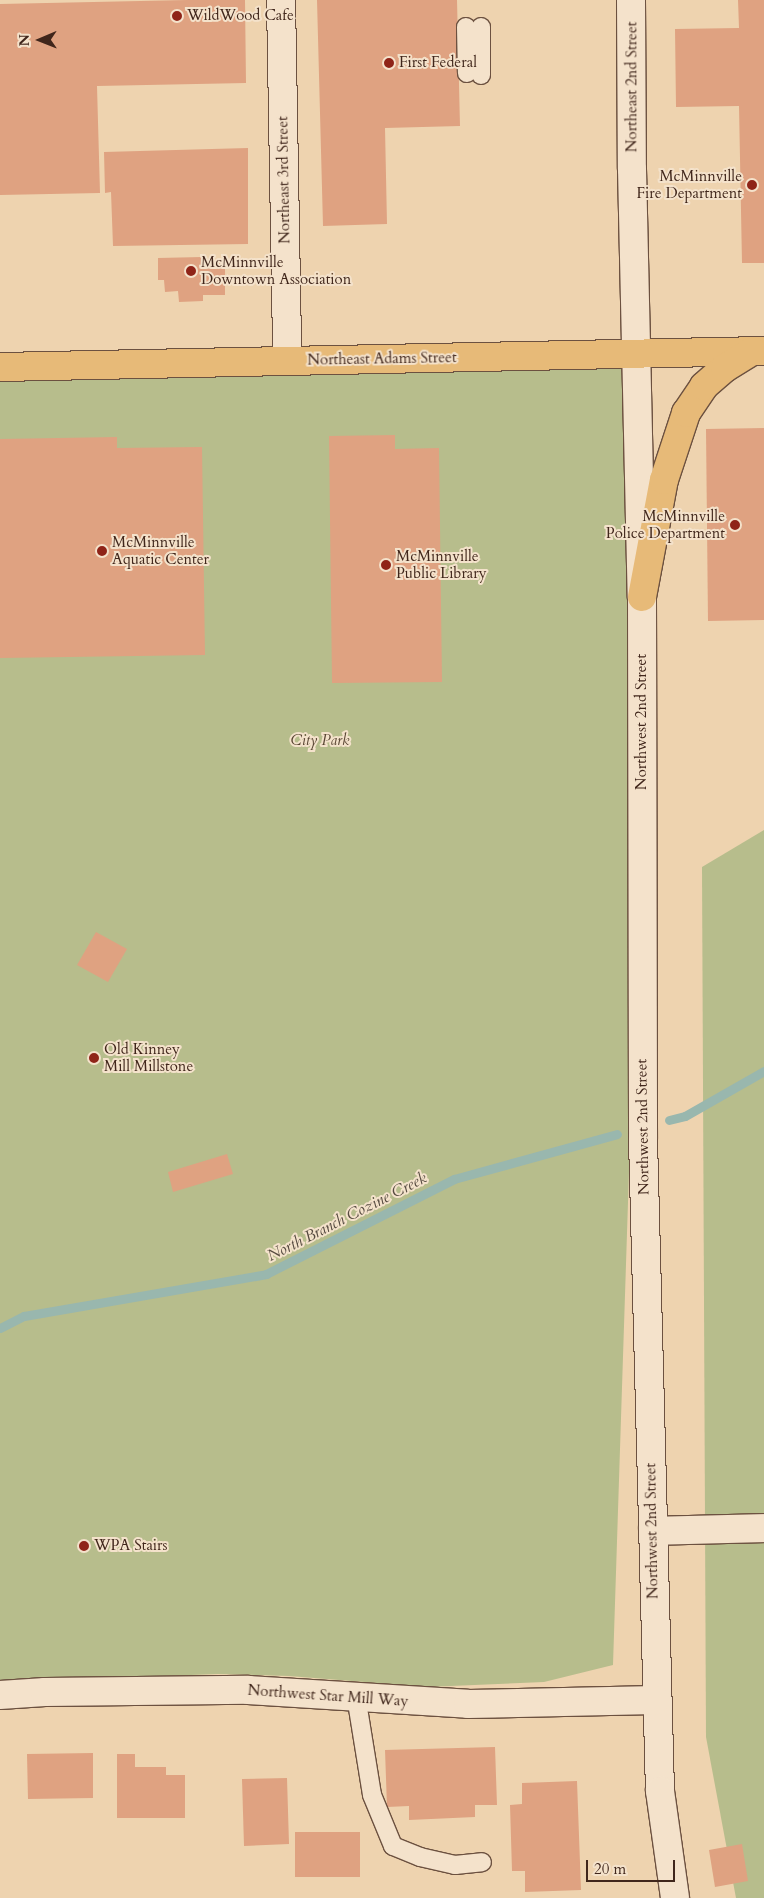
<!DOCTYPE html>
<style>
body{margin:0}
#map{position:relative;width:764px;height:1898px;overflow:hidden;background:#eed3af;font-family:Cardo,serif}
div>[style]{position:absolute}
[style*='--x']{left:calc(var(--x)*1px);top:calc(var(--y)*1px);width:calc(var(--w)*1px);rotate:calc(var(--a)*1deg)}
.green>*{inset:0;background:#b7bd8c}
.stream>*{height:9px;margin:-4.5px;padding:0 4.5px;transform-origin:4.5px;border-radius:4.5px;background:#99b7ae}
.building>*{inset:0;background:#dfa281}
.roads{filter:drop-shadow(1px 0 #6c5140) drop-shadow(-1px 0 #6c5140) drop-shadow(0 1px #6c5140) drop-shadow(0 -1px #6c5140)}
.lane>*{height:18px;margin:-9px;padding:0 9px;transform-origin:9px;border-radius:9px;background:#f4e2cb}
.street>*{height:28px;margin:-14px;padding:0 14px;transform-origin:14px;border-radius:14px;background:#f4e2cb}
.secondary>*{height:28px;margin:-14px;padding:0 14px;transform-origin:14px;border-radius:14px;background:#f4e2cb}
.highway>*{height:28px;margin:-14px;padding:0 14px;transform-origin:14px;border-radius:14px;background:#e7ba78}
.dots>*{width:14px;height:14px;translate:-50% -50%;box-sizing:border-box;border:2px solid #f4e2cb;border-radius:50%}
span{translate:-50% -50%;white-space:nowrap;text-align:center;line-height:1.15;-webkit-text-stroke:4px #f4e2cb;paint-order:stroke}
.poi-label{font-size:15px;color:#40261b}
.left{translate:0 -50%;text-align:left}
.right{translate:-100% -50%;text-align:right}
.street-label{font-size:15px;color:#40261b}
.park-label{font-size:15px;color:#584432;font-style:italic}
.water-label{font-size:16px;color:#564a40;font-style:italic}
.north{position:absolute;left:15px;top:15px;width:50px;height:50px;-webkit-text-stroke:4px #f4e2cb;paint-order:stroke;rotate:269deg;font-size:14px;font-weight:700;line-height:20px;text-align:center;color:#40261b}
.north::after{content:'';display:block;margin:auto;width:18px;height:22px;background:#40261b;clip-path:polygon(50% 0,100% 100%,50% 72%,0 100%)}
.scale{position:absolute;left:586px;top:1860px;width:89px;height:22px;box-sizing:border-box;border:2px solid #40261b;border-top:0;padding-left:6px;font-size:15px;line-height:18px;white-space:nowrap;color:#40261b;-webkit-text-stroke:4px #f4e2cb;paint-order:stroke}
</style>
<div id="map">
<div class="green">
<div style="clip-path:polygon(636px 354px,642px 771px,613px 1665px,544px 1682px,427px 1687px,289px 1676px,218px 1674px,0 1682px,0 367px)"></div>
<div style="clip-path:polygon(764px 830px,764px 1898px,736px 1898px,706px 1737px,702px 867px)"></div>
</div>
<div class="stream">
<div style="--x:669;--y:1120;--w:16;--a:-14"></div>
<div style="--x:685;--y:1116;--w:91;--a:-29.7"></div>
<div style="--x:0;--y:1328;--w:27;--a:-27"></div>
<div style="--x:24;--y:1316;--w:246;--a:-9.8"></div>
<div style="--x:266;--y:1274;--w:211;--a:-26.8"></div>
<div style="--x:454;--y:1179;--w:169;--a:-15.4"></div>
</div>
<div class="building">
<div style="clip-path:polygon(187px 0,245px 0,246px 83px,97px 86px,100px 193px,0 195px,0 4px)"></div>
<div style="clip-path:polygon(317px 0,457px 0,460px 126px,385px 128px,387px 224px,323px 226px)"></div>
<div style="clip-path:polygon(738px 0,764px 0,764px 263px,742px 263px,739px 106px,676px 107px,675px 29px,739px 28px)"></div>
<div style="clip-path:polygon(248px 148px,248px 244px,113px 246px,111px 192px,105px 193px,104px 152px)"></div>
<div style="clip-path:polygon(202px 257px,203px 263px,225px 262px,225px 295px,203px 295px,203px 301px,179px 302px,178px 291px,165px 292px,164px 280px,158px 280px,158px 258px)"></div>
<div style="clip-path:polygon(764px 428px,764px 620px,708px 621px,706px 429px)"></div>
<div style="clip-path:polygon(395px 435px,395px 449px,439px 448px,442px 682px,332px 683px,329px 436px)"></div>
<div style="clip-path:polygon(117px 437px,117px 448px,202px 447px,205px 655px,0 658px,0 439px)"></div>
<div style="clip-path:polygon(96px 932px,127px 949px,108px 982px,77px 965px)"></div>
<div style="clip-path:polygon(227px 1154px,233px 1174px,173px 1192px,168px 1172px)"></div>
<div style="clip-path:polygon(495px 1747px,497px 1805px,475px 1805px,475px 1817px,409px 1820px,409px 1806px,387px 1807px,385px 1750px)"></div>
<div style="clip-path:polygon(93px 1753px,93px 1798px,28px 1799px,27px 1754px)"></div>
<div style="clip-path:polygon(117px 1754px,135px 1754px,135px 1767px,166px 1767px,166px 1775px,185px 1775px,185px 1818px,117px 1818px)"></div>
<div style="clip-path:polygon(287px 1778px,289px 1844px,244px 1846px,242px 1779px)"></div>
<div style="clip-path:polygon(577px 1781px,581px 1890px,525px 1892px,525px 1871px,512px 1871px,510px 1805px,522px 1804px,522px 1783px)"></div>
<div style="clip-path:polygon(295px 1832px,360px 1832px,360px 1877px,295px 1877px)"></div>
<div style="clip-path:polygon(742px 1844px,748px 1881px,715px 1887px,709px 1850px)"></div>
</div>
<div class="roads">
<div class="lane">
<div style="--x:466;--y:27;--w:46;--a:88.8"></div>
<div style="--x:481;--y:27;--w:48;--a:90"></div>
<div style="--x:356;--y:1696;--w:100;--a:80.8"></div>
<div style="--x:372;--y:1795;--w:55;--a:67.6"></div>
<div style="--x:393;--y:1846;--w:29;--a:22"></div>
<div style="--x:420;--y:1857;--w:36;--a:13"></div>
<div style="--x:455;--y:1865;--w:27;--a:-6"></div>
</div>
<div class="street">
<div style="--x:653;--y:1531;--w:111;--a:-1.5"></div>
</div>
<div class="secondary">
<div style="--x:281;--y:0;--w:361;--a:89"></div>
<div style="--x:631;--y:0;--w:169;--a:89.7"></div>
<div style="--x:632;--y:169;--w:428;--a:88.7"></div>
<div style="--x:642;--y:597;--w:542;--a:89.89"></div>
<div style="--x:643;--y:1139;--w:652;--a:88.51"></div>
<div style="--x:660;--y:1791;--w:108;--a:82"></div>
<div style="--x:0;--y:1695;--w:45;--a:-3.8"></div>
<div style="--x:45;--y:1692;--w:203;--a:-0.6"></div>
<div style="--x:248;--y:1690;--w:220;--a:3.6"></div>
<div style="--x:468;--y:1704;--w:188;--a:-1.2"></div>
</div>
<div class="highway">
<div style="--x:0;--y:367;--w:764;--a:-1.2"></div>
<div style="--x:642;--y:597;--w:119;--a:-79.4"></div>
<div style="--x:664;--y:480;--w:71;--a:-71.8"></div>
<div style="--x:686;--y:413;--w:32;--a:-56"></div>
<div style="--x:704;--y:386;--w:28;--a:-41"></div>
<div style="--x:725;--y:368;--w:32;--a:-32"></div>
</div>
</div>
<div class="dots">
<div style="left:177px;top:16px;background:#8f2418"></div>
<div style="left:389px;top:63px;background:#8f2418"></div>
<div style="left:752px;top:185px;background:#8f2418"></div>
<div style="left:191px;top:271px;background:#8f2418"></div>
<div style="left:735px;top:525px;background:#8f2418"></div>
<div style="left:102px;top:551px;background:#8f2418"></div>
<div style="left:386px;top:565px;background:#8f2418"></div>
<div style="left:94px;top:1058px;background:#8f2418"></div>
<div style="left:84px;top:1546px;background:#8f2418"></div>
</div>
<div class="poi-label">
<span class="left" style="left:187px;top:16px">WildWood Cafe</span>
<span class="left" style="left:399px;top:63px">First Federal</span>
<span class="right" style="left:742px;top:185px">McMinnville<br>Fire Department</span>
<span class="left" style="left:201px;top:271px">McMinnville<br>Downtown Association</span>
<span class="right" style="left:725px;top:525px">McMinnville<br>Police Department</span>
<span class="left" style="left:112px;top:551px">McMinnville<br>Aquatic Center</span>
<span class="left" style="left:396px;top:565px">McMinnville<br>Public Library</span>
<span class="left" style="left:104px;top:1058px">Old Kinney<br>Mill Millstone</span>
<span class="left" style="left:94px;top:1546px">WPA Stairs</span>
</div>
<div class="street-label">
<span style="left:632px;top:87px;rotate:-90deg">Northeast 2nd Street</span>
<span style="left:284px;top:180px;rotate:-91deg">Northeast 3rd Street</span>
<span style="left:382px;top:359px;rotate:-1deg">Northeast Adams Street</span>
<span style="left:642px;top:722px;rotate:-90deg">Northwest 2nd Street</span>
<span style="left:643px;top:1127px;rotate:-91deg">Northwest 2nd Street</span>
<span style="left:652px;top:1531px;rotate:-91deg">Northwest 2nd Street</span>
<span style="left:328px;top:1696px;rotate:4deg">Northwest Star Mill Way</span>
</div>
<div class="park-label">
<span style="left:320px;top:741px">City Park</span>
</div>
<div class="water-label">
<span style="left:347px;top:1217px;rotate:-27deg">North Branch Cozine Creek</span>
</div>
<div class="north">N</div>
<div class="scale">20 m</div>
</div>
